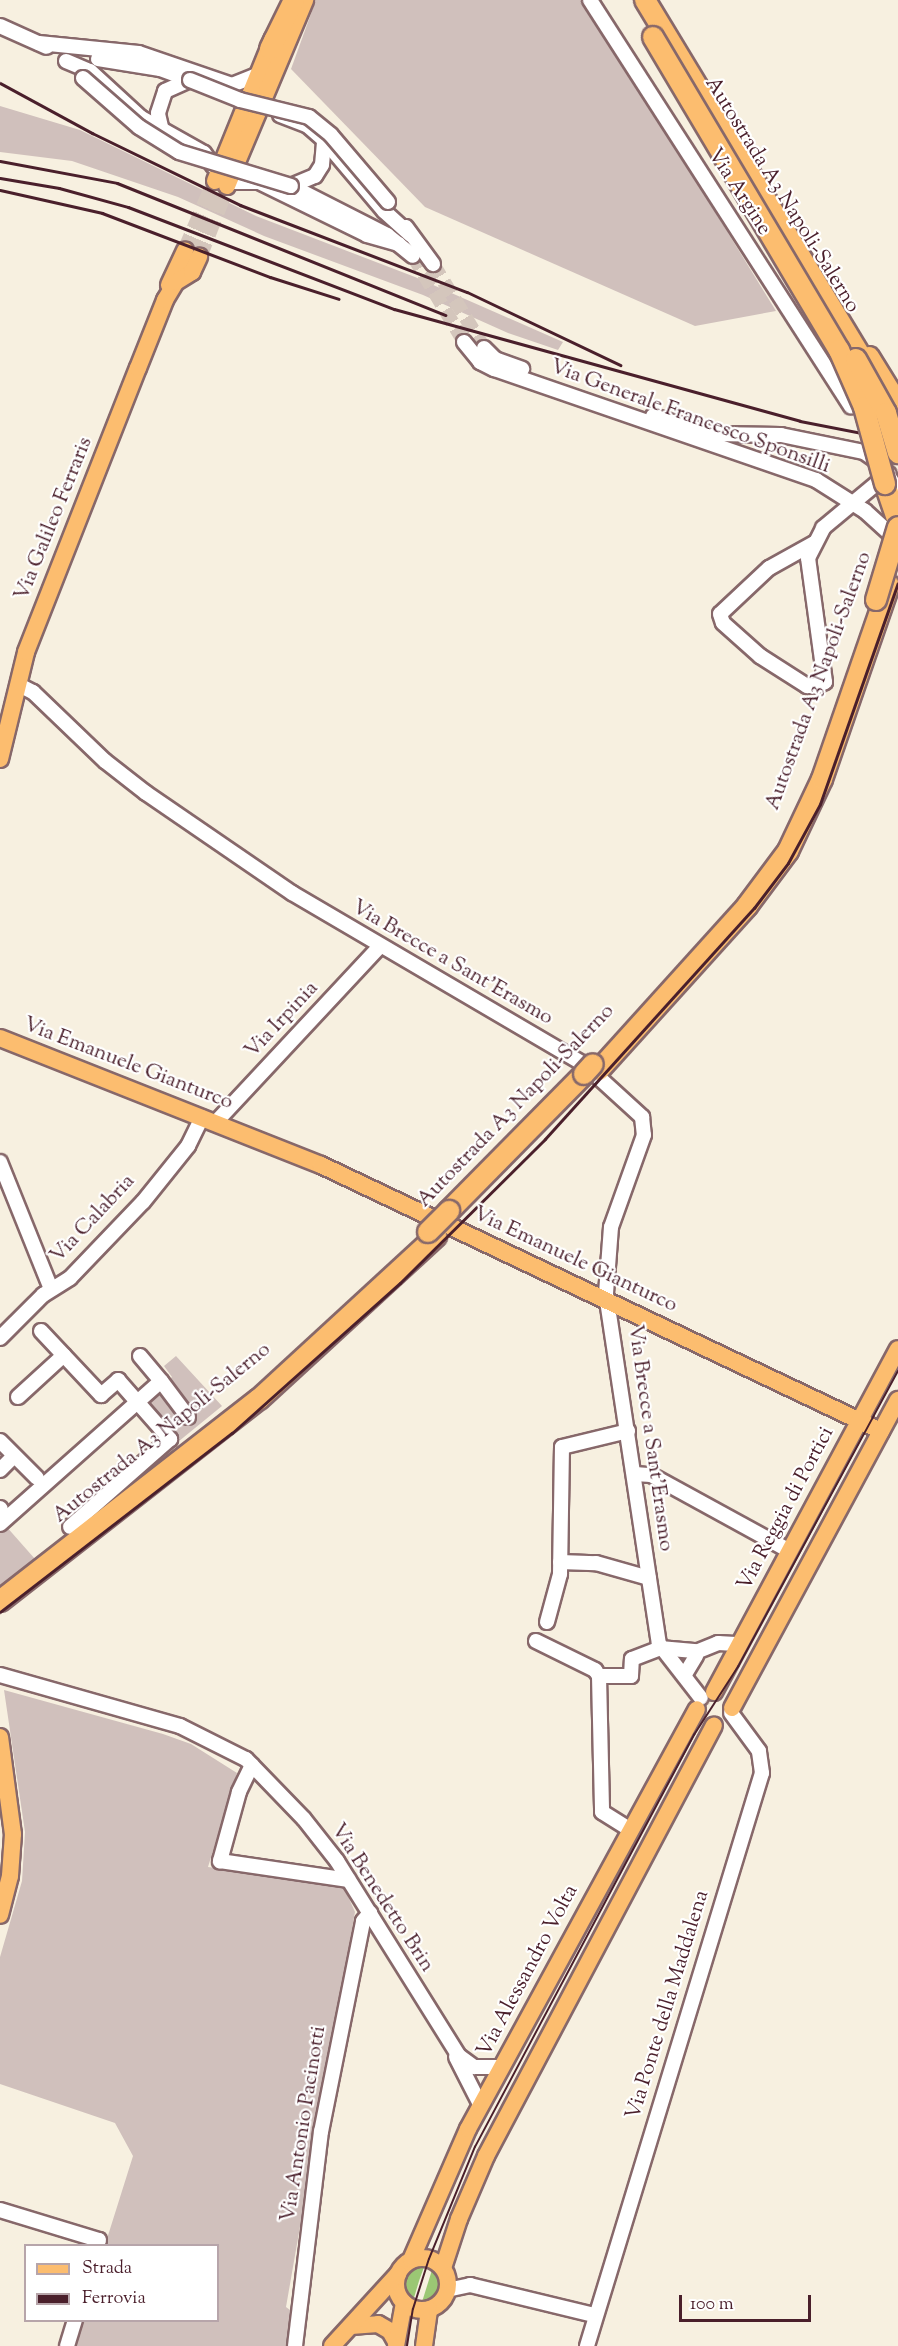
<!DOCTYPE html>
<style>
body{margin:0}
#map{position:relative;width:898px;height:2346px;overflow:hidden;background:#f7f0e0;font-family:"Sorts Mill Goudy",serif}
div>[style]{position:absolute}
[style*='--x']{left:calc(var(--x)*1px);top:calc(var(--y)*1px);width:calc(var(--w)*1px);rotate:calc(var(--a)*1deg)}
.industrial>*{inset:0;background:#d0c0bc}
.green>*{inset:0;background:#9bc774}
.minor-tunnel>*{height:14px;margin-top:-7px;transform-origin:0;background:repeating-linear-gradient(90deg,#d4c6bc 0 14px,transparent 0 21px)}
.major-tunnel>*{height:16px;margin-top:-8px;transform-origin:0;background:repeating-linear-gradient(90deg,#d4c6bc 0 16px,transparent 0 24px)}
.roads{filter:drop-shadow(2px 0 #87686a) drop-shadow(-2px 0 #87686a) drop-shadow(0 2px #87686a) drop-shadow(0 -2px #87686a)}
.minor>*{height:14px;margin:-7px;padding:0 7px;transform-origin:7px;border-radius:7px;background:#fff}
.major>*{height:16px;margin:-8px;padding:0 8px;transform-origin:8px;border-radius:8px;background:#fcbd6f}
.major>.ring{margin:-8px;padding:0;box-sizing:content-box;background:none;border:16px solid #fcbd6f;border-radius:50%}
.highway>*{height:20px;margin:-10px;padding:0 10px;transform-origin:10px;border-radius:10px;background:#fcbd6f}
.tram>*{height:1.5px;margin:-0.75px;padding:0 0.75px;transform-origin:0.75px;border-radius:0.75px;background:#4a1f2b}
.rail>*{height:3px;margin:-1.5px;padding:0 1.5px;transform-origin:1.5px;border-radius:1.5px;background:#4a1f2b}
.bridges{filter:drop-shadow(2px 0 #87686a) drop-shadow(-2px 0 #87686a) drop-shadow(0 2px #87686a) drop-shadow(0 -2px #87686a)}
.minor-bridge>*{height:14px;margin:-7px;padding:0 7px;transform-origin:7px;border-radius:7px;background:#fff}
.highway-bridge>*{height:20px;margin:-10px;padding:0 10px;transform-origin:10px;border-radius:10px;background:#fcbd6f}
span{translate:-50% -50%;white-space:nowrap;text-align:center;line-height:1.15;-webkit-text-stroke:4.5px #fff;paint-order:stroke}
.street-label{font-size:21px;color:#4a1f2b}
.legend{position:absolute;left:24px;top:2244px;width:195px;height:78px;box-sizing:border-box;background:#fff;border:2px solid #b7a5aa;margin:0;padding:8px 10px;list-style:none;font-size:18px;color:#4a1f2b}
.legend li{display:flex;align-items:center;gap:12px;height:30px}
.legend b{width:30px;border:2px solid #b7a5aa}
.scale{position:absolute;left:679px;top:2295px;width:132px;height:27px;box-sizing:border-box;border:3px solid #4a1f2b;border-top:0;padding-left:8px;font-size:18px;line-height:21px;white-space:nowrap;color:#4a1f2b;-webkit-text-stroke:4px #fff;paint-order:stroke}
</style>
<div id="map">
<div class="industrial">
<div style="clip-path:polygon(316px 0,585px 0,776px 311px,695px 326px,425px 207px,291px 69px)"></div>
<div style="clip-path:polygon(0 106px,80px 130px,256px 216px,415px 277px,563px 342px,558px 350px,508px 333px,423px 295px,264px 236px,178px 197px,72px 161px,0 152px)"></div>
<div style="clip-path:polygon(176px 1356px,222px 1406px,173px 1446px,139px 1407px,172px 1377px,164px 1366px)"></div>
<div style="clip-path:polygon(5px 1525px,35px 1559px,0 1588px,0 1530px)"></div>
<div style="clip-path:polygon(4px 1690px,163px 1734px,191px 1744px,237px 1773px,208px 1867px,343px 1885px,355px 1912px,286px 2307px,290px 2310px,288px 2346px,74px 2346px,82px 2321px,218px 2320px,218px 2246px,105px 2245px,133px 2156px,115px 2123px,0 2084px,0 1957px,22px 1881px,25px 1832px)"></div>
</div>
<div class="green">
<div style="clip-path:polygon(424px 2267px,419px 2281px,413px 2301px,404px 2290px,404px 2278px,412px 2269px)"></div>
<div style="clip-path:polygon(432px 2270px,438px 2280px,438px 2290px,433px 2298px,422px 2302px)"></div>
</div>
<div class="minor-tunnel">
<div style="--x:413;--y:256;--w:100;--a:59.3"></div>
<div style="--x:433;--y:264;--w:98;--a:58.7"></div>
</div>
<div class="major-tunnel">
<div style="--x:185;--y:251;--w:76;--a:-66.8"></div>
<div style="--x:199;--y:257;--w:76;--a:-68.5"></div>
</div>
<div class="roads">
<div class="minor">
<div style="--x:590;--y:0;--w:483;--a:57.3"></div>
<div style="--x:0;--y:26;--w:51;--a:24.1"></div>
<div style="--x:39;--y:43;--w:100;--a:5.7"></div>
<div style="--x:139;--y:53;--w:98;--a:19"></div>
<div style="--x:232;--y:85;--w:31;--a:-22"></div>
<div style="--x:98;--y:59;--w:63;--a:9.2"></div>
<div style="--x:160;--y:69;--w:32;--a:20"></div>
<div style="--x:66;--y:61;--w:26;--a:23"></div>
<div style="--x:90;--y:71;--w:68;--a:42.6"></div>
<div style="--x:140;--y:117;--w:73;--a:29.4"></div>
<div style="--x:204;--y:153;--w:16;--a:55"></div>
<div style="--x:280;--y:115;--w:30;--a:21"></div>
<div style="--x:308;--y:126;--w:21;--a:41"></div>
<div style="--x:324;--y:140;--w:93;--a:49.8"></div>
<div style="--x:384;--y:211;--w:36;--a:42"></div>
<div style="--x:162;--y:131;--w:18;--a:-103"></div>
<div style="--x:158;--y:113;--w:23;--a:-72"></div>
<div style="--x:165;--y:91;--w:27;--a:-24"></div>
<div style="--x:229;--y:182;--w:30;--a:0"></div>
<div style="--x:259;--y:182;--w:120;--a:26.1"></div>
<div style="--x:367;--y:235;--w:33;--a:16"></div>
<div style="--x:291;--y:186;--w:108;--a:27"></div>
<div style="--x:387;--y:235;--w:33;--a:39"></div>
<div style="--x:291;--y:186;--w:26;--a:-23"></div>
<div style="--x:315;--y:176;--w:13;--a:-58"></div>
<div style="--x:322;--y:165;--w:25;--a:-85"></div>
<div style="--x:406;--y:227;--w:46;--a:53.9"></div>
<div style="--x:464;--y:342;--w:26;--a:51"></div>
<div style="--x:480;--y:362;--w:16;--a:27"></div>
<div style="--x:494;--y:369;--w:341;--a:19"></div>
<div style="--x:816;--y:480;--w:58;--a:32.3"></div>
<div style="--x:865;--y:511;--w:45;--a:42.3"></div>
<div style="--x:484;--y:348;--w:16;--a:45"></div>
<div style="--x:495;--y:359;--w:29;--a:20"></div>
<div style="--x:653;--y:416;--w:63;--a:16.7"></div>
<div style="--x:713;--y:434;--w:68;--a:0.8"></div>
<div style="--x:781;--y:435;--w:85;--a:11.6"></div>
<div style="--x:864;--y:452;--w:21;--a:35"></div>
<div style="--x:881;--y:464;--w:32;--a:58"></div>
<div style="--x:814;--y:543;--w:51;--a:150.9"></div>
<div style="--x:769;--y:568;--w:67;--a:136.8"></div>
<div style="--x:720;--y:614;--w:9;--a:72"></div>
<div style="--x:723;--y:623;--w:50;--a:41.7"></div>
<div style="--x:760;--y:656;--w:56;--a:32.6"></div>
<div style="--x:807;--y:686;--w:10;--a:0"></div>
<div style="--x:817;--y:686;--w:9;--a:-27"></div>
<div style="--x:825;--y:682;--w:125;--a:-97.8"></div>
<div style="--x:808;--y:558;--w:34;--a:-63"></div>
<div style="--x:823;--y:528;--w:85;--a:-39.7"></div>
<div style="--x:19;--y:685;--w:16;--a:27"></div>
<div style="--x:33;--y:692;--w:100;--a:43.8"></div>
<div style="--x:105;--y:761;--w:52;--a:38"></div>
<div style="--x:146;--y:793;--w:177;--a:34.4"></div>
<div style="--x:292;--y:893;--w:338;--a:30.4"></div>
<div style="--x:584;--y:1064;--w:79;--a:42.4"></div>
<div style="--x:642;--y:1117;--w:18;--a:84"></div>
<div style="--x:644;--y:1135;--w:98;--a:109.7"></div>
<div style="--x:611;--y:1227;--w:67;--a:94.3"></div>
<div style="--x:606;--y:1294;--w:354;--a:81.4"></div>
<div style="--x:659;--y:1644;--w:68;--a:52.1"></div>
<div style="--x:216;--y:1122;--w:239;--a:-47"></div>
<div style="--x:0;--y:1162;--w:137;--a:68.1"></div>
<div style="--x:41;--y:1331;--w:88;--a:46.8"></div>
<div style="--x:101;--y:1395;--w:23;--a:-41"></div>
<div style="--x:118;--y:1380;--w:79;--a:48.6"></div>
<div style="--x:170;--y:1439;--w:133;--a:138.7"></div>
<div style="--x:0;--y:1338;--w:61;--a:-45"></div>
<div style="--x:43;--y:1295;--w:32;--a:-32"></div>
<div style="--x:70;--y:1278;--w:105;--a:-46.2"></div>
<div style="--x:143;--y:1202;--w:72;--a:-51.2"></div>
<div style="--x:188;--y:1146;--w:32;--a:-64"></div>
<div style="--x:140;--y:1356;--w:33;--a:50"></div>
<div style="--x:18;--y:1397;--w:62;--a:-42.4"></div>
<div style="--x:0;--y:1441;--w:52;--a:45"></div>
<div style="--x:0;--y:1470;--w:18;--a:-45"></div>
<div style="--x:635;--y:1474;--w:16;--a:4"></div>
<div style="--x:651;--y:1475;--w:158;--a:28.7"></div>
<div style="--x:0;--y:1508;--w:1;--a:45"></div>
<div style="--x:0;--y:1524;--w:215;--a:-41.6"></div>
<div style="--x:161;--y:1381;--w:45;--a:53.1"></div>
<div style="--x:560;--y:1562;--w:36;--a:2"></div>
<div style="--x:596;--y:1563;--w:55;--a:15.8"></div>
<div style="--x:547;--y:1622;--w:50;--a:-74.8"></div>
<div style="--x:560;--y:1574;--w:127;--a:-89.1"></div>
<div style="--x:562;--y:1447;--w:68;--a:-13.6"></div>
<div style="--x:536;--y:1641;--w:66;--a:26.2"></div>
<div style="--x:595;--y:1670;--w:7;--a:56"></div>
<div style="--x:599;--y:1676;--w:32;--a:0"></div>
<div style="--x:631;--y:1676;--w:17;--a:-87"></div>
<div style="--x:632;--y:1659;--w:30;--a:-21"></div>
<div style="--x:660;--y:1648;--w:34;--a:5"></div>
<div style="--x:694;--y:1651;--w:5;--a:68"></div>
<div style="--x:696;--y:1656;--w:21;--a:121"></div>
<div style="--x:696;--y:1652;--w:24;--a:-22"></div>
<div style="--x:718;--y:1643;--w:22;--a:3"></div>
<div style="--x:0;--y:1675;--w:187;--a:15.8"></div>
<div style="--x:180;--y:1726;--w:74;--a:26.6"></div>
<div style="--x:246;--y:1759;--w:83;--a:46"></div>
<div style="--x:304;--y:1819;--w:53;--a:51.8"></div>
<div style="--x:337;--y:1861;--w:230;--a:58"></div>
<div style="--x:459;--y:2056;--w:19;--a:36"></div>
<div style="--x:474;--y:2067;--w:28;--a:0"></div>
<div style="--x:599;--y:1676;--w:136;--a:88.7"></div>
<div style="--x:602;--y:1812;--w:32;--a:32"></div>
<div style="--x:252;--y:1765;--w:30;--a:116"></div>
<div style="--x:239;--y:1792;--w:72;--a:105.4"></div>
<div style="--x:220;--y:1861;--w:130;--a:8.4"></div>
<div style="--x:456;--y:2057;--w:55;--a:63"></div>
<div style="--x:0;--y:2210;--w:103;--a:16.9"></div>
<div style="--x:99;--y:2240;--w:6;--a:108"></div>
<div style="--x:447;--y:2290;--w:24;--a:-12"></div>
<div style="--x:470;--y:2285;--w:128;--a:13.6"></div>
<div style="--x:67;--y:2346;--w:27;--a:-73"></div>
<div style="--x:295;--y:2346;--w:216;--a:-83.1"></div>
<div style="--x:321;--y:2132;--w:215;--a:-78.7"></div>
<div style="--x:363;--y:1921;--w:11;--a:-49"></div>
<div style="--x:587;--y:2346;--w:599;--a:-73.02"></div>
<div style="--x:762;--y:1773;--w:22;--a:-98"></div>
<div style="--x:759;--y:1751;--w:47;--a:-126.4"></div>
</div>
<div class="major">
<div style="--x:215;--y:181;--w:154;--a:-67.9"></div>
<div style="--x:227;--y:186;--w:202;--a:-67.2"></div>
<div style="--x:169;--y:285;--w:38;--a:-65"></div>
<div style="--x:0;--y:759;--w:110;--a:-76.3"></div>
<div style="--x:26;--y:652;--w:305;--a:-68.5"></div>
<div style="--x:138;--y:368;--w:73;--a:-68.3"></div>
<div style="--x:165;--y:300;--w:21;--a:-59"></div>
<div style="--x:176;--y:282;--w:19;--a:-32"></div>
<div style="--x:192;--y:272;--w:17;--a:-65"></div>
<div style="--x:0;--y:1038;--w:345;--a:21.6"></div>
<div style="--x:321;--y:1165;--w:620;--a:25.41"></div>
<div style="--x:714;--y:1692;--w:389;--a:-61.8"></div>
<div style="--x:732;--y:1708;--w:350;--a:-61.7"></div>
<div style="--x:0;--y:1737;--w:98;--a:82.4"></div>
<div style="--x:13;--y:1834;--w:42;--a:94.1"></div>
<div style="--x:10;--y:1876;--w:40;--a:104.4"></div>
<div class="ring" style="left:396px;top:2258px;width:36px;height:36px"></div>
<div style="--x:411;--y:2260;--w:143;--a:-66.5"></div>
<div style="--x:468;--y:2129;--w:478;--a:-61.4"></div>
<div style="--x:443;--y:2268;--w:52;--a:-71.9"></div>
<div style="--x:459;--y:2219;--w:69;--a:-66.8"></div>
<div style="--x:486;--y:2156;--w:487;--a:-62.1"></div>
<div style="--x:351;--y:2326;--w:27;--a:-4"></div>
<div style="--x:378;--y:2324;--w:14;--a:30"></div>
<div style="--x:390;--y:2331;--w:13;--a:61"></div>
<div style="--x:332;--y:2346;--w:98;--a:-47.5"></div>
<div style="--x:396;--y:2346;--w:44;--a:-79.5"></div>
<div style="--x:424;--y:2346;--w:37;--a:-82"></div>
</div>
<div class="highway">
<div style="--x:645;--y:0;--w:435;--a:58.8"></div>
<div style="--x:270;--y:49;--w:55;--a:-63.9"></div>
<div style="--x:869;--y:357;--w:55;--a:58.3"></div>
<div style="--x:885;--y:484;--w:39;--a:71"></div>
<div style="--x:599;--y:1070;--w:221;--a:-47.9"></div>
<div style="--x:747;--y:906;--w:69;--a:-53.3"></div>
<div style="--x:788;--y:851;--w:80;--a:-64.7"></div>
<div style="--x:822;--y:779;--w:205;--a:-70.9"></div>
<div style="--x:449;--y:1211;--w:192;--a:-45.4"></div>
<div style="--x:0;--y:1601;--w:328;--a:-38"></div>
<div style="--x:259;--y:1399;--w:241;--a:-42.6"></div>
</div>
</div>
<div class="tram">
<div style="--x:407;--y:2346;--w:37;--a:-81"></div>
<div style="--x:413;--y:2309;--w:52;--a:-72.3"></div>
<div style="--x:429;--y:2259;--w:121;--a:-67.7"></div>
<div style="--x:475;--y:2147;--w:467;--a:-62"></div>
<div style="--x:694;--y:1735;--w:81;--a:-57.1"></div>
<div style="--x:738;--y:1667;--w:336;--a:-61.6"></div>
</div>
<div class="rail">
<div style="--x:0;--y:83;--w:105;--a:28.5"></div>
<div style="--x:92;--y:133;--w:165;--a:25.9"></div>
<div style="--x:240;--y:205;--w:243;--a:21"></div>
<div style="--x:467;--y:292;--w:170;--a:25.5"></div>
<div style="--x:0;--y:161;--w:119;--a:10.6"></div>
<div style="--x:117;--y:183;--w:354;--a:21.9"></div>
<div style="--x:0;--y:178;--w:60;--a:9.6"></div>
<div style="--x:59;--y:188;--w:72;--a:15.4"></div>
<div style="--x:128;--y:207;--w:285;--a:21"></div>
<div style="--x:394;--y:309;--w:421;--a:15.4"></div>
<div style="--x:800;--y:421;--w:100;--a:11"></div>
<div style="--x:0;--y:190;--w:105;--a:12.7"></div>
<div style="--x:102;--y:213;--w:180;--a:20.9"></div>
<div style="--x:270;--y:277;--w:72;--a:17.7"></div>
<div style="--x:0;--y:1612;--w:293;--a:-37.7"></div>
<div style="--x:232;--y:1433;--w:225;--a:-41.8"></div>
<div style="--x:400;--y:1283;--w:204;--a:-44.8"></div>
<div style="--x:545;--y:1139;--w:312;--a:-47.9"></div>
<div style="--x:754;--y:908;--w:56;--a:-52.9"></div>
<div style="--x:788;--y:863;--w:67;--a:-61.5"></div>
<div style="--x:820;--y:804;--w:234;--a:-70.6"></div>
</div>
<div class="bridges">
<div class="minor-bridge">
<div style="--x:83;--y:78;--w:74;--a:41.2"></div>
<div style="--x:139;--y:127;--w:47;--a:32"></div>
<div style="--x:179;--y:152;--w:117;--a:16.9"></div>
<div style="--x:190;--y:80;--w:54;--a:21.8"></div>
<div style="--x:240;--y:100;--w:71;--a:13.8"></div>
<div style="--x:309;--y:117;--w:28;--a:39"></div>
<div style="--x:331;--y:135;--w:88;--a:49.6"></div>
</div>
<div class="highway-bridge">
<div style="--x:653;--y:37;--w:364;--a:59.3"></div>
<div style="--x:839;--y:350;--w:62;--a:66.3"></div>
<div style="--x:864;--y:407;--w:80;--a:74.7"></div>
<div style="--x:856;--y:359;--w:62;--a:60.9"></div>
<div style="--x:886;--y:413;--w:42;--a:73.3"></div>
<div style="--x:876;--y:600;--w:76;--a:-73.2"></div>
<div style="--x:584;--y:1074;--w:13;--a:-48"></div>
<div style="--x:428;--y:1232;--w:30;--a:-45"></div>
</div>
</div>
<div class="street-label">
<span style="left:739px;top:192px;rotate:57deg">Via Argine</span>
<span style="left:782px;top:195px;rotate:58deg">Autostrada A3 Napoli-Salerno</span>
<span style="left:690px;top:417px;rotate:20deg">Via Generale Francesco Sponsilli</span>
<span style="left:54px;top:519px;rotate:-68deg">Via Galileo Ferraris</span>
<span style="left:819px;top:681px;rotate:-70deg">Autostrada A3 Napoli-Salerno</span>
<span style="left:452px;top:963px;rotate:30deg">Via Brecce a Sant'Erasmo</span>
<span style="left:282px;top:1020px;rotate:-47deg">Via Irpinia</span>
<span style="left:128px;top:1064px;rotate:21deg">Via Emanuele Gianturco</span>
<span style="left:516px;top:1106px;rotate:-46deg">Autostrada A3 Napoli-Salerno</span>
<span style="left:93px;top:1219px;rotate:-47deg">Via Calabria</span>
<span style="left:575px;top:1260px;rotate:25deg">Via Emanuele Gianturco</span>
<span style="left:162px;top:1433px;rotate:-39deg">Autostrada A3 Napoli-Salerno</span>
<span style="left:650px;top:1438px;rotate:82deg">Via Brecce a Sant'Erasmo</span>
<span style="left:786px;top:1509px;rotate:-62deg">Via Reggia di Portici</span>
<span style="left:382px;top:1898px;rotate:57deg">Via Benedetto Brin</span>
<span style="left:528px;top:1971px;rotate:-62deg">Via Alessandro Volta</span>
<span style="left:668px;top:2005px;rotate:-73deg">Via Ponte della Maddalena</span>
<span style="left:304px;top:2124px;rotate:-81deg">Via Antonio Pacinotti</span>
</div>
<ul class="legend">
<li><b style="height:8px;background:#fcbd6f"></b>Strada</li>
<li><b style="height:8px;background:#4a1f2b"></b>Ferrovia</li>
</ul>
<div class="scale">100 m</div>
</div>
